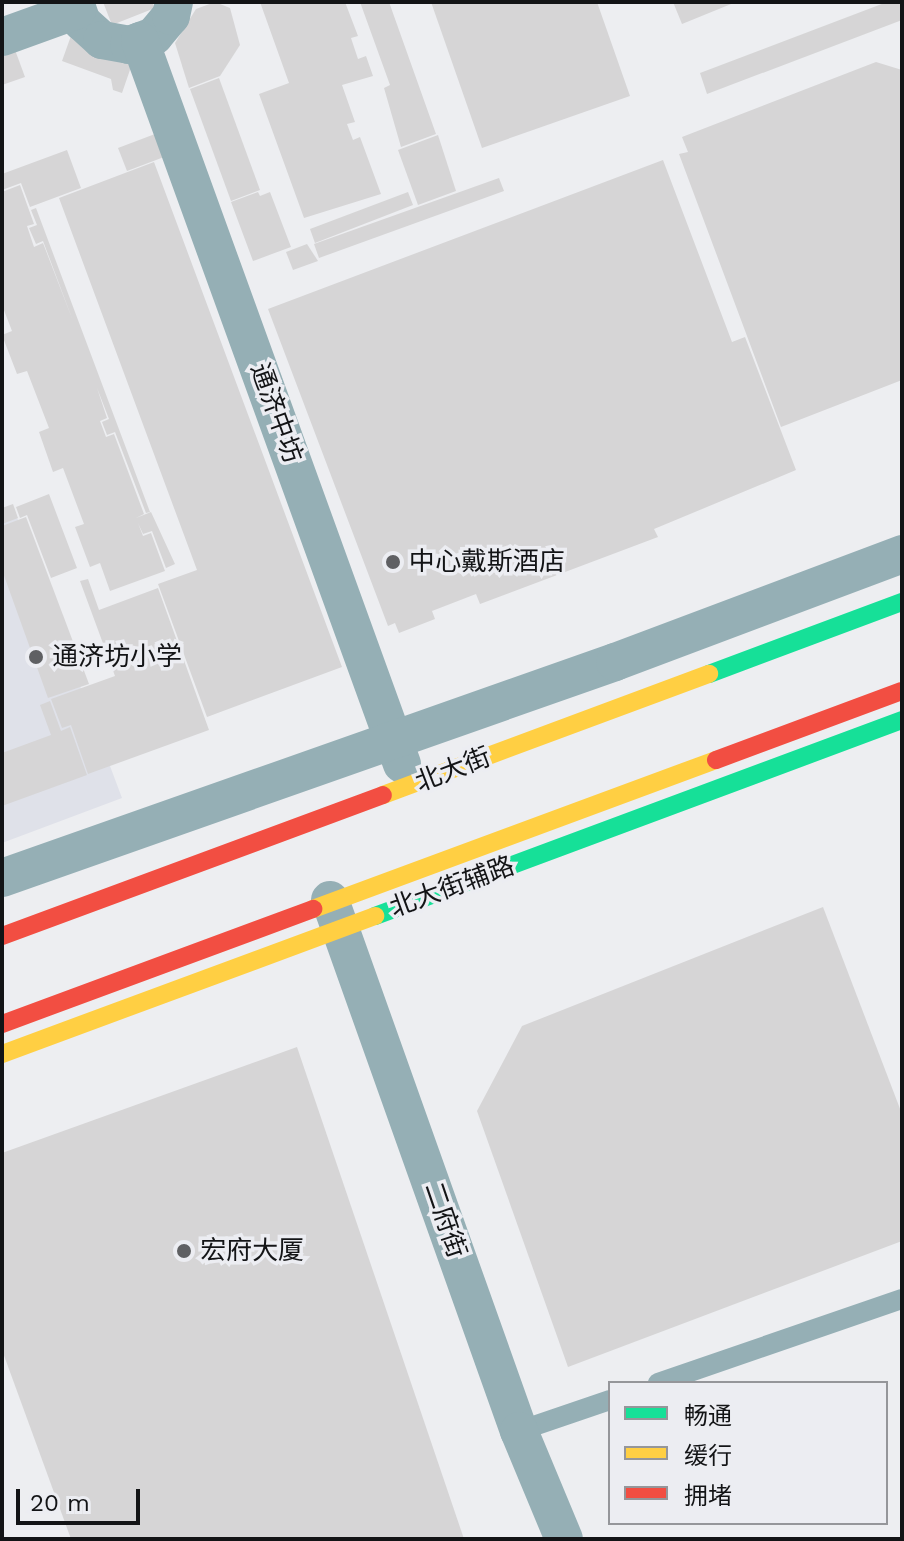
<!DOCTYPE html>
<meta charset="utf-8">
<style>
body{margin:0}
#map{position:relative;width:904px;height:1541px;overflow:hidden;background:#edeef1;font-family:"Work Sans","Noto Sans SC",sans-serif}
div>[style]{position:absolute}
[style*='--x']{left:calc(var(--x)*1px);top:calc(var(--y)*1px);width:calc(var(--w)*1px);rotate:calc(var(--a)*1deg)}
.built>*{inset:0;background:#dfe1e9}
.building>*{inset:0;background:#d6d5d6}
.lane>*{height:20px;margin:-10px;padding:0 10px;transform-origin:10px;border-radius:10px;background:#95afb5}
.street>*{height:38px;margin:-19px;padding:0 19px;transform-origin:19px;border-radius:19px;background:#95afb5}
.fast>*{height:18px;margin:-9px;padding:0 9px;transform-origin:9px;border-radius:9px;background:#16e098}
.slow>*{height:18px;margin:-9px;padding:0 9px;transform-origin:9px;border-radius:9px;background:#ffcf43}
.jam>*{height:18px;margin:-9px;padding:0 9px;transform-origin:9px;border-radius:9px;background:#f24e42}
.dots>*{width:22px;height:22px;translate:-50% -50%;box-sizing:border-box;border:4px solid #ecedf2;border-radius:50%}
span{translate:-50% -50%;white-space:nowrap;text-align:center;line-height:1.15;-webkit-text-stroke:7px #ecedf2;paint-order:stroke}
.street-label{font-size:26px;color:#131416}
.poi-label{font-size:26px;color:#131416}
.left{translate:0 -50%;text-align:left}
.frame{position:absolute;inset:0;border:4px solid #131416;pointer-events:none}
.legend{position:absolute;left:608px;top:1381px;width:280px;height:144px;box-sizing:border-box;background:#ecedf2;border:2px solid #95969a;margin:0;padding:10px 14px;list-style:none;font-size:24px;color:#131416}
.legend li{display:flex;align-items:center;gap:16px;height:40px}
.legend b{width:40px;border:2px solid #95969a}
.scale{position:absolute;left:16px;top:1489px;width:124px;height:36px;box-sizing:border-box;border:4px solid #131416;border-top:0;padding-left:10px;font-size:24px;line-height:28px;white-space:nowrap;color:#131416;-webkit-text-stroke:6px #ecedf2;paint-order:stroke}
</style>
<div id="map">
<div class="built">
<div style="clip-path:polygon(15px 512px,122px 798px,2px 843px,2px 517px)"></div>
</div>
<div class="building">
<div style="clip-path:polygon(103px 2px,152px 2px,155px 8px,112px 25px)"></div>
<div style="clip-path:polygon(215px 2px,230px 8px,240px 45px,220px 76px,189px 88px,175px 43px,196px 9px)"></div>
<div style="clip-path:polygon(260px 2px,345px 2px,358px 36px,351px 38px,358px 59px,366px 56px,373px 76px,342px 85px,355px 122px,347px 124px,353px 140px,360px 137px,381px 194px,304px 218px,259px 94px,289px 83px)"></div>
<div style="clip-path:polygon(360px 2px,389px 2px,436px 134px,401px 147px,384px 88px,390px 85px)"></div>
<div style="clip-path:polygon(431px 2px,597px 2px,630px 96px,482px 148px)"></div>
<div style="clip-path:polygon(673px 2px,736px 2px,682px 24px)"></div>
<div style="clip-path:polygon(887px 2px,902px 2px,902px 20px,707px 94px,700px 73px)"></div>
<div style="clip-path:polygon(72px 33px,132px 64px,122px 93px,113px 90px,111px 79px,62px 61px)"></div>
<div style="clip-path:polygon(11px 39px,25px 77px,2px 85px,2px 42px)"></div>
<div style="clip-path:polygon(876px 62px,902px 70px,902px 380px,781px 427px,679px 154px,688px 152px,682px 137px)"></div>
<div style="clip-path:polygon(219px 78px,260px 190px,231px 201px,190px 89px)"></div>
<div style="clip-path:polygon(155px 134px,164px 157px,127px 171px,118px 148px)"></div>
<div style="clip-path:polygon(438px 135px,456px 191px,418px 205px,398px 150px)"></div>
<div style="clip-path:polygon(67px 150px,81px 188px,30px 207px,21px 183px,2px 190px,2px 174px)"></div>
<div style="clip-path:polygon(663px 160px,732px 342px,745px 337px,796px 470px,654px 529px,658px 537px,480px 604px,476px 594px,432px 611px,435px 619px,399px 633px,395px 623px,388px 626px,268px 309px)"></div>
<div style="clip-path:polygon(154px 162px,342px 667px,207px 717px,158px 584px,197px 570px,59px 198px)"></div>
<div style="clip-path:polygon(499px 178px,504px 191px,319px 258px,314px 244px)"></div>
<div style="clip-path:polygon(20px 185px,34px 224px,27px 226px,34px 247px,43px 243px,73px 321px,43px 241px,36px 244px,29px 228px,37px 225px,31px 210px,36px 208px,150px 512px,146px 513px,115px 432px,107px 435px,102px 422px,109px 419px,97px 388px,107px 418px,100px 421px,106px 437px,114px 434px,144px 514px,136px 518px,151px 512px,175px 564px,166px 568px,152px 531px,143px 534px,138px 523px,143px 536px,151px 533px,165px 571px,110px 591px,100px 563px,90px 567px,75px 527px,84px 524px,63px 468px,53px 472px,39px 432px,49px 428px,27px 371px,17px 374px,2px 335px,12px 331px,2px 305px,2px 192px)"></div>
<div style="clip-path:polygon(258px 192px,260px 196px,270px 192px,291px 247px,253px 261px,231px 202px)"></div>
<div style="clip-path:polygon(408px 192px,413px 205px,315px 243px,310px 229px)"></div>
<div style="clip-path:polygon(307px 244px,318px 261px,293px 270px,286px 252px)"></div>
<div style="clip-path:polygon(49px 494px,77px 568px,51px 578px,27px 515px,20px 518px,16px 507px)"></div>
<div style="clip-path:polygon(13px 504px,18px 518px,2px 524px,2px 508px)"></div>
<div style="clip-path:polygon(26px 517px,89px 684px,48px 698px,2px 570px,2px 526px)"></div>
<div style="clip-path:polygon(88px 579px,99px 610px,158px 588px,209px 730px,88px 774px,71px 725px,62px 728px,51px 699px,115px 676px,80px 581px)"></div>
<div style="clip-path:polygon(50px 701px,61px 731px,70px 727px,87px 775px,2px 806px,2px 753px,51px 735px,40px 705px)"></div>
<div style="clip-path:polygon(823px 907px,902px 1114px,902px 1241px,568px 1367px,477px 1111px,522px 1026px)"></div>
<div style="clip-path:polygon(297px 1047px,464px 1539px,71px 1539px,2px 1350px,2px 1153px)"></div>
</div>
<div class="lane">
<div style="--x:658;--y:1383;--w:258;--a:-19"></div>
<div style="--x:519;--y:1431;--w:96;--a:-18.8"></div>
</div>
<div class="street">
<div style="--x:75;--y:2;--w:21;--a:71"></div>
<div style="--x:82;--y:22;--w:27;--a:42"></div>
<div style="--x:102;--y:40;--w:27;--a:10"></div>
<div style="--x:129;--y:45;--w:27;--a:-20"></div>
<div style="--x:154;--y:36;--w:26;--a:-50"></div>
<div style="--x:171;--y:16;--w:14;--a:-78"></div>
<div style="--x:2;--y:37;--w:80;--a:-19.8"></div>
<div style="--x:140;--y:41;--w:769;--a:70.08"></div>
<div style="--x:2;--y:878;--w:650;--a:-19.41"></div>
<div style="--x:615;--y:662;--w:307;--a:-20.6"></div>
<div style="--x:330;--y:900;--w:564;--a:70.41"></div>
<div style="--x:519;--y:1431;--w:117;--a:67.4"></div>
</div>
<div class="fast">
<div style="--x:709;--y:674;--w:206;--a:-20.5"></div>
<div style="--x:375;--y:916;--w:562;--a:-20.4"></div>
</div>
<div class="slow">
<div style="--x:383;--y:795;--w:348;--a:-20.4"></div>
<div style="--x:313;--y:909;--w:430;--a:-20.3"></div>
<div style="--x:2;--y:1054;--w:398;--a:-20.3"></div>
</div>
<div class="jam">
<div style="--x:716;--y:760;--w:198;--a:-20.4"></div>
<div style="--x:2;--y:936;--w:406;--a:-20.3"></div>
<div style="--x:2;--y:1024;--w:332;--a:-20.3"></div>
</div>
<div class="dots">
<div style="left:393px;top:562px;background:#5f6063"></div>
<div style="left:36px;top:657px;background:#5f6063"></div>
<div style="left:184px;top:1251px;background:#5f6063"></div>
</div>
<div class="street-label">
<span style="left:276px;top:413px;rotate:70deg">通济中坊</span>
<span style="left:453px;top:770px;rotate:-21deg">北大街</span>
<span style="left:452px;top:887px;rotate:-20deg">北大街辅路</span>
<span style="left:445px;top:1220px;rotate:71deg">二府街</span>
</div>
<div class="poi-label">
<span class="left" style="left:409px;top:562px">中心戴斯酒店</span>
<span class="left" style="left:52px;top:657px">通济坊小学</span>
<span class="left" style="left:200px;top:1251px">宏府大厦</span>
</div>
<div class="frame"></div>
<ul class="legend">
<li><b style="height:10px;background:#16e098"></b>畅通</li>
<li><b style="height:10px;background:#ffcf43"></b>缓行</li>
<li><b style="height:10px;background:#f24e42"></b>拥堵</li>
</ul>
<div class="scale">20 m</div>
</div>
